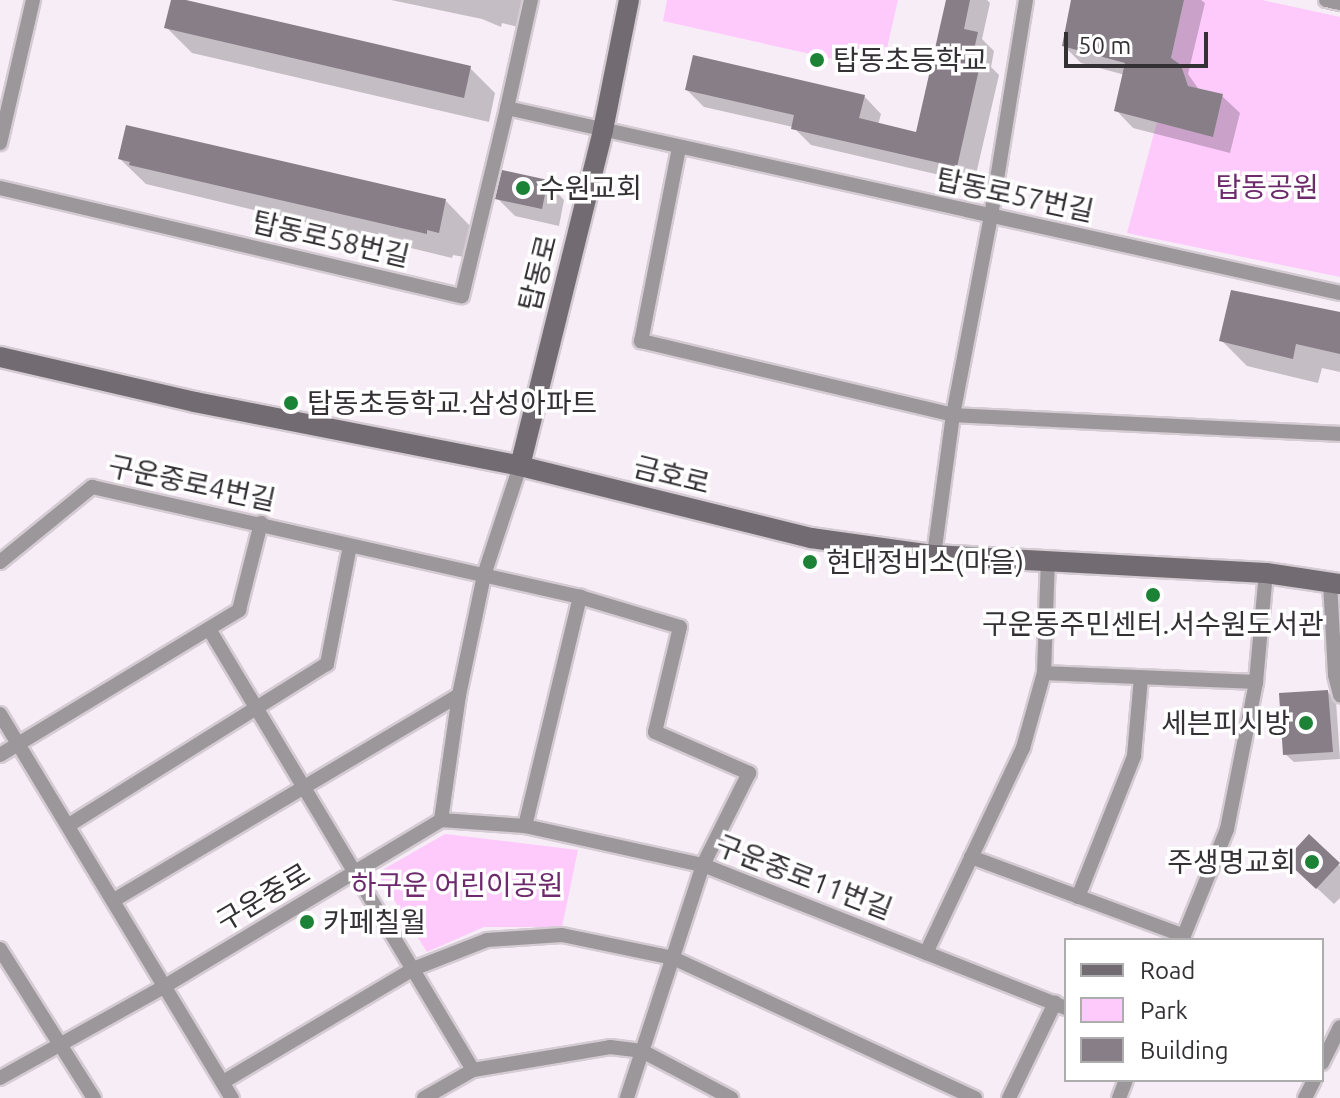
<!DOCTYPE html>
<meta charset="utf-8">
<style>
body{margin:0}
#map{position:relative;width:1340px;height:1098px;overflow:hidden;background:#f7edf6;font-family:Ubuntu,"Noto Sans KR",sans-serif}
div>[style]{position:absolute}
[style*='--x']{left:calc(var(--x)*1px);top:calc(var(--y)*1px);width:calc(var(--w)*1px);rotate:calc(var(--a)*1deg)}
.green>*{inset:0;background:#fdcafb}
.shadow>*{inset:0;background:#0003}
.building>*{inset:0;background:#877e87}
.roads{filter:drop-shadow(2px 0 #d4cbd3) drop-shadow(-2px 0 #d4cbd3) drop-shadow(0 2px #d4cbd3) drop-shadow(0 -2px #d4cbd3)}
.street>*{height:14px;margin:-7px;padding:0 7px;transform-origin:7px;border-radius:7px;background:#9b979b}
.secondary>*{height:20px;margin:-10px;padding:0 10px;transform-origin:10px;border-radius:10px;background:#726c72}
.dots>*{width:22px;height:22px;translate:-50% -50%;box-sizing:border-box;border:4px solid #fff;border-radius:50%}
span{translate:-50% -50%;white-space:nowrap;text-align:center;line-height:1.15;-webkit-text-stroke:7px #fff;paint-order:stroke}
.poi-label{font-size:28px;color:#343134}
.left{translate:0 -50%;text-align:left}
.right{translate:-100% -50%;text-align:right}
.park-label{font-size:28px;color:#6d2a6d}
.street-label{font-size:28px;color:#343134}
.legend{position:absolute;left:1064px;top:938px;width:260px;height:144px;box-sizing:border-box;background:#fff;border:2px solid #aeadae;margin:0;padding:10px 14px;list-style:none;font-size:24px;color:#343134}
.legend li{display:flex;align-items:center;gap:16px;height:40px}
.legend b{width:40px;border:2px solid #aeadae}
.scale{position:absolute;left:1064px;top:32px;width:144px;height:36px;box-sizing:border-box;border:4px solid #343134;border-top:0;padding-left:10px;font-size:24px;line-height:28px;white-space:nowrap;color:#343134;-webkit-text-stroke:6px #fff;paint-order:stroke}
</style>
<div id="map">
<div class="green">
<div style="clip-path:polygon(667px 0,898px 0,882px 70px,663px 21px)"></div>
<div style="clip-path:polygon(1184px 0,1262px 0,1340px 17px,1340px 277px,1127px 233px,1157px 122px,1213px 136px,1223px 94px,1188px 86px,1181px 65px,1171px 58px)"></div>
<div style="clip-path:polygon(445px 834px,578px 850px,562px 927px,484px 927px,427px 952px,377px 873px)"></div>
</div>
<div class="shadow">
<div style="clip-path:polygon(173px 0,470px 68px,495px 93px,489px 122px,192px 53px,167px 28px)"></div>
<div style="clip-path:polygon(391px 0,525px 0,522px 28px,502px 23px,501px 27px,482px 19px)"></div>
<div style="clip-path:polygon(948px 0,987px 0,990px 3px,982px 39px,994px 51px,991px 67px,999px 75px,974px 183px,811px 145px,793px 127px,704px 107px,687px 90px,864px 96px,881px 114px,878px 125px,918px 134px)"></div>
<div style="clip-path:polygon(1073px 0,1201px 0,1205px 3px,1188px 74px,1200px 91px,1222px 96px,1240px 113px,1230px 153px,1133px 128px,1116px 110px,1125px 75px,1081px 63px,1064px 46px)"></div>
<div style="clip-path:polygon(120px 159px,446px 201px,471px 227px,464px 257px,453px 255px,452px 258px,146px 184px)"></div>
<div style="clip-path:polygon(547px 182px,564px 200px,559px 226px,515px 216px,498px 199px)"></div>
<div style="clip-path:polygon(1340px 314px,1340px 372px,1322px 368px,1318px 383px,1247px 366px,1221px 340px)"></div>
<div style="clip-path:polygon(1328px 692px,1336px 701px,1340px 759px,1294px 762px,1285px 754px)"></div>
<div style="clip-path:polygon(1309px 837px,1340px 866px,1340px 898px,1334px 904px,1305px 877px)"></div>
</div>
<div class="building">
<div style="clip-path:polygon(171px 0,186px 0,471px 66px,464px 98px,164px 28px)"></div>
<div style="clip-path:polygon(946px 0,970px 0,964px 29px,978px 32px,973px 54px,982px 56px,957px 167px,791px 129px,794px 115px,685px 90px,693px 55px,865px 95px,859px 118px,916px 132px)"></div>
<div style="clip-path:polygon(1071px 0,1184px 0,1171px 58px,1181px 65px,1188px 86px,1223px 94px,1213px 137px,1114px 111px,1125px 63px,1062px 46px)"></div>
<div style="clip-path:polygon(126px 125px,446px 199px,439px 233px,427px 230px,427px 234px,129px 165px,130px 162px,118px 159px)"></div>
<div style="clip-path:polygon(502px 170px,548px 180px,542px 209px,495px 199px)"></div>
<div style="clip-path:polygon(1231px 290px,1340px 312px,1340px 354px,1296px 344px,1293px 359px,1219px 341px)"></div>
<div style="clip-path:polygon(1328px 690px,1333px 752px,1283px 755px,1279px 693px)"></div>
<div style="clip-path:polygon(1309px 834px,1340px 863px,1316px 889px,1285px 860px)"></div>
</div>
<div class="roads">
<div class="street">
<div style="--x:1326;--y:0;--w:14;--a:12"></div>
<div style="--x:507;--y:108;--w:111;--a:-77.5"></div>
<div style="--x:0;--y:143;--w:147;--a:-77"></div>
<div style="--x:679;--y:148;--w:197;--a:101.1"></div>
<div style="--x:641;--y:341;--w:321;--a:13.3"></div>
<div style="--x:953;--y:415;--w:387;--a:2.8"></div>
<div style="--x:0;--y:188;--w:474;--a:13.2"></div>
<div style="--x:462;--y:296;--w:193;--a:-76.5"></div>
<div style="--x:507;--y:108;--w:853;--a:12.52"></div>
<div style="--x:934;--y:555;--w:141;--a:-82.3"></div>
<div style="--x:953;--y:415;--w:203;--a:-79.2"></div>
<div style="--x:991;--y:216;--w:219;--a:-80.8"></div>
<div style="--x:0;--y:562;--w:119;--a:-39.2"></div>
<div style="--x:92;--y:487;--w:500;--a:12.7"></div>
<div style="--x:580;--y:597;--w:104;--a:16.7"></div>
<div style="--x:680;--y:627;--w:108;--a:103.4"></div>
<div style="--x:655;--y:732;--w:103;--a:23.6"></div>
<div style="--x:749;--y:773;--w:103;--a:116.6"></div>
<div style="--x:703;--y:865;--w:245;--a:108.1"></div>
<div style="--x:1330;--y:582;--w:93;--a:86.9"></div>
<div style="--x:1335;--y:675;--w:21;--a:76"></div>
<div style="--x:209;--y:629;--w:514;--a:59.09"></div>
<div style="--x:1044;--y:673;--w:212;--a:2.4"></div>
<div style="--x:0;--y:714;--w:449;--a:58.9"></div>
<div style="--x:0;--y:755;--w:280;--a:-31.2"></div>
<div style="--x:239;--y:610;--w:90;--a:-75.8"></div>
<div style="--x:441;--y:820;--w:84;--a:4.1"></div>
<div style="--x:525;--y:826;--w:182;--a:12.4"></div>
<div style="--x:703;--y:865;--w:390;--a:21.5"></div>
<div style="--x:69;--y:825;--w:304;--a:-32"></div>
<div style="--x:327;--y:664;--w:120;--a:-79"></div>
<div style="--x:525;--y:826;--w:236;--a:-76.5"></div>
<div style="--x:971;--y:857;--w:227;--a:20.3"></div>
<div style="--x:1078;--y:897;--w:152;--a:-68.3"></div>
<div style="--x:1134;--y:756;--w:79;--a:-84.9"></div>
<div style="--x:114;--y:900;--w:401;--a:-30.7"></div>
<div style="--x:1182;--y:940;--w:120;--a:-67.9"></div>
<div style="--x:1227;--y:829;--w:150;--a:-78.8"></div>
<div style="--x:1256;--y:682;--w:109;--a:-84.8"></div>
<div style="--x:0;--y:949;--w:176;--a:57.8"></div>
<div style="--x:926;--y:953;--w:227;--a:-64.7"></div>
<div style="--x:1023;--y:748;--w:78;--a:-74.4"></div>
<div style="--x:1044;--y:673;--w:113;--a:-88"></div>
<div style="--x:1322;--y:1063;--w:40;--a:-63.4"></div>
<div style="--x:0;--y:1078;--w:189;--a:-29.1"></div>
<div style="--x:165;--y:986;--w:322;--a:-31"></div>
<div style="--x:441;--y:820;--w:126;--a:-81.8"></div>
<div style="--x:459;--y:695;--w:123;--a:-78.2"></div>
<div style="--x:484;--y:575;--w:115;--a:-71.7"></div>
<div style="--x:223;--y:1082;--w:221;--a:-30.7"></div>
<div style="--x:413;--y:969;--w:79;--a:-21.4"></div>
<div style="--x:487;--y:940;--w:75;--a:-3.8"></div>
<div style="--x:562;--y:935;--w:113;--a:11.7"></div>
<div style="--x:673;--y:958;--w:333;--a:24.9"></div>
<div style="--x:424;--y:1098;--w:56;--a:-29.7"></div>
<div style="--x:473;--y:1070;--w:139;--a:-9.5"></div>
<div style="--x:610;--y:1047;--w:32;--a:7"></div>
<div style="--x:642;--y:1051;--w:101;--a:27.8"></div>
<div style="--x:1009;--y:1098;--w:106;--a:-64.2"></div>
<div style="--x:1119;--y:1098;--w:19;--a:-69"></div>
<div style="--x:1305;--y:1098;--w:20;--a:-63"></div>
</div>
<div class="secondary">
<div style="--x:0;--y:357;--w:200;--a:13"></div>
<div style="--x:195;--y:402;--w:331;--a:11.1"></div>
<div style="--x:520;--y:466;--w:300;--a:13.9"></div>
<div style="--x:811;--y:538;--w:124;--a:7.9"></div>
<div style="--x:934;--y:555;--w:332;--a:3.1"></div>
<div style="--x:1266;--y:573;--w:75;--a:8.5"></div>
<div style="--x:520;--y:466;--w:346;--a:-76.1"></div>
<div style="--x:603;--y:130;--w:133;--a:-78.7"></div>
</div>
</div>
<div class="dots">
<div style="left:817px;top:60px;background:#1b8236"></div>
<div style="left:523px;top:188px;background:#1b8236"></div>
<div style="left:291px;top:403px;background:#1b8236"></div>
<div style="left:810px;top:562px;background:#1b8236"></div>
<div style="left:1153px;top:595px;background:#1b8236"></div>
<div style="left:1306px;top:723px;background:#1b8236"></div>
<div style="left:1312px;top:862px;background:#1b8236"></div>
<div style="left:307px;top:922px;background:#1b8236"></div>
</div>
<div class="poi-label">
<span class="left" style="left:833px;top:60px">탑동초등학교</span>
<span class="left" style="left:539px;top:188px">수원교회</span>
<span class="left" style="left:307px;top:403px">탑동초등학교.삼성아파트</span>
<span class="left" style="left:826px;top:562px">현대정비소(마을)</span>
<span style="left:1153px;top:624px">구운동주민센터.서수원도서관</span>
<span class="right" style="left:1290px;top:723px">세븐피시방</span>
<span class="right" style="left:1296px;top:862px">주생명교회</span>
<span class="left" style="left:323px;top:922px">카페칠월</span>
</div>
<div class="park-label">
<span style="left:1267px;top:187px">탑동공원</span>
<span style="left:457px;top:885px">하구운 어린이공원</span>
</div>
<div class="street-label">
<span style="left:1015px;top:195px;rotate:12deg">탑동로57번길</span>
<span style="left:331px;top:239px;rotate:13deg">탑동로58번길</span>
<span style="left:538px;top:273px;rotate:-76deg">탑동로</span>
<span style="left:672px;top:475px;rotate:14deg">금호로</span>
<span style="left:192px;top:483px;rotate:12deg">구운중로4번길</span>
<span style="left:804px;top:877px;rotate:21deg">구운중로11번길</span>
<span style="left:263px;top:897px;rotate:-31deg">구운중로</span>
</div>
<ul class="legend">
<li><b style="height:10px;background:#726c72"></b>Road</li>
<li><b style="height:22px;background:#fdcafb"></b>Park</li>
<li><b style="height:22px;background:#877e87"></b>Building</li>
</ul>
<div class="scale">50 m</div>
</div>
